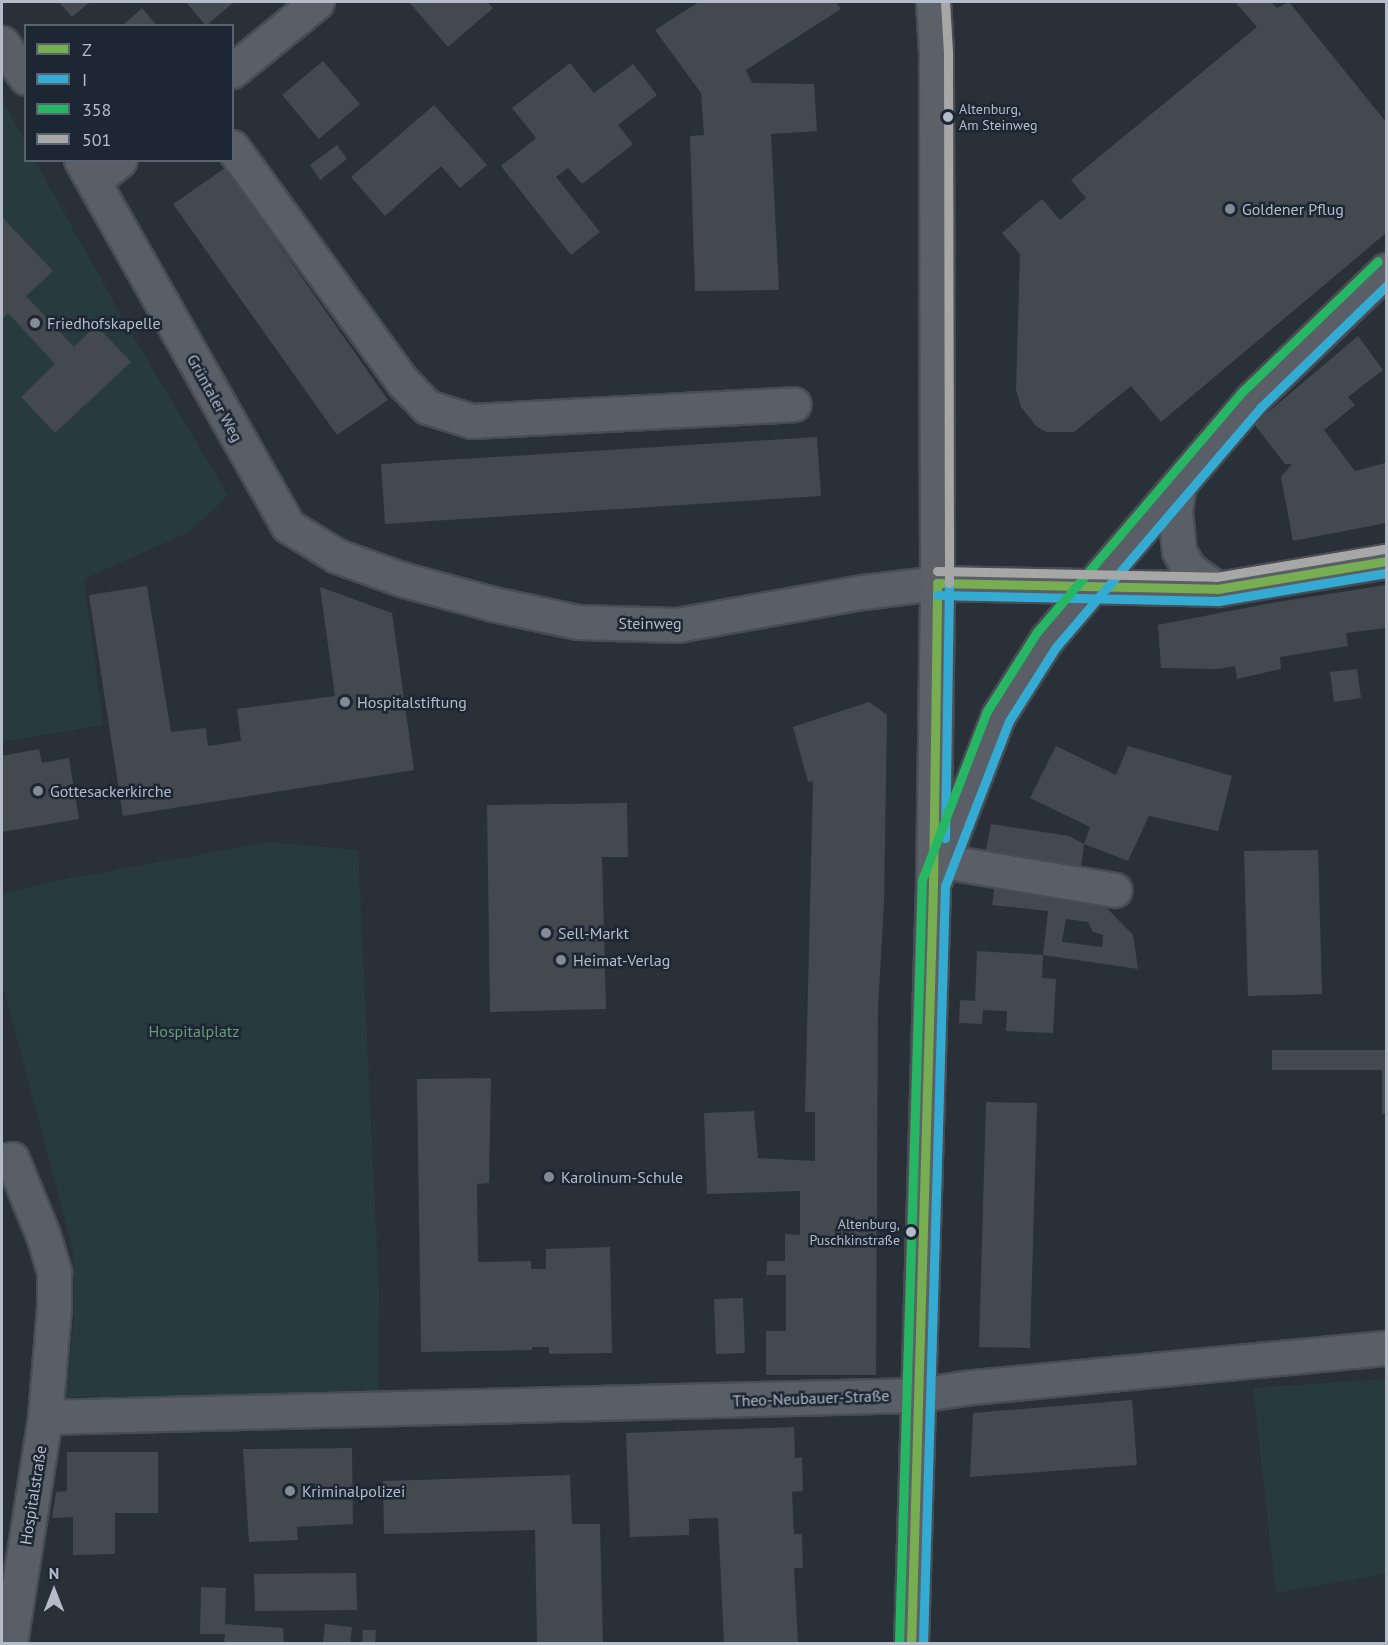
<!DOCTYPE html>
<meta charset="utf-8">
<style>
body{margin:0}
#map{position:relative;width:1388px;height:1645px;overflow:hidden;background:#2a3038;font-family:"PT Sans",sans-serif}
div>[style]{position:absolute}
[style*='--x']{left:calc(var(--x)*1px);top:calc(var(--y)*1px);width:calc(var(--w)*1px);rotate:calc(var(--a)*1deg)}
.green>*{inset:0;background:#273a3e}
.building>*{inset:0;background:#444950}
.roads{filter:drop-shadow(2px 0 #484c53) drop-shadow(-2px 0 #484c53) drop-shadow(0 2px #484c53) drop-shadow(0 -2px #484c53)}
.minor>*{height:33px;margin:-16.5px;padding:0 16.5px;transform-origin:16.5px;border-radius:16.5px;background:#5a5e66}
.major>*{height:33px;margin:-16.5px;padding:0 16.5px;transform-origin:16.5px;border-radius:16.5px;background:#5c6168}
.bus-1>*{height:9px;margin:-4.5px;padding:0 4.5px;transform-origin:4.5px;border-radius:4.5px;background:#76ae51}
.bus-2>*{height:9px;margin:-4.5px;padding:0 4.5px;transform-origin:4.5px;border-radius:4.5px;background:#33abd3}
.bus-3>*{height:9px;margin:-4.5px;padding:0 4.5px;transform-origin:4.5px;border-radius:4.5px;background:#26b664}
.bus-4>*{height:9px;margin:-4.5px;padding:0 4.5px;transform-origin:4.5px;border-radius:4.5px;background:#a8a7a7}
.dots>*{width:16px;height:16px;translate:-50% -50%;box-sizing:border-box;border:3px solid #1d2633;border-radius:50%}
span{translate:-50% -50%;white-space:nowrap;text-align:center;line-height:1.15;-webkit-text-stroke:5px #1d2633;paint-order:stroke}
.bus-label{font-size:14px;color:#b4bcc9}
.left{translate:0 -50%;text-align:left}
.right{translate:-100% -50%;text-align:right}
.poi-label{font-size:16px;color:#b4bcc9}
.street-label{font-size:16px;color:#b4bcc9}
.park-label{font-size:16px;color:#6b9a76}
.frame{position:absolute;inset:0;border:3px solid #b4bcc9;pointer-events:none}
.legend{position:absolute;left:24px;top:24px;width:210px;height:138px;box-sizing:border-box;background:#1d2633;border:2px solid #59626f;margin:0;padding:8px 10px;list-style:none;font-size:18px;color:#b4bcc9}
.legend li{display:flex;align-items:center;gap:12px;height:30px}
.legend b{width:30px;border:2px solid #59626f}
.north{position:absolute;left:24px;top:1561px;width:60px;height:60px;-webkit-text-stroke:4px #1d2633;paint-order:stroke;rotate:0deg;font-size:16px;font-weight:700;line-height:24px;text-align:center;color:#b4bcc9}
.north::after{content:'';display:block;margin:auto;width:21px;height:27px;background:#b4bcc9;clip-path:polygon(50% 0,100% 100%,50% 72%,0 100%)}
</style>
<div id="map">
<div class="green">
<div style="clip-path:polygon(2px 99px,25px 142px,26px 160px,35px 161px,130px 331px,228px 495px,189px 532px,84px 579px,103px 725px,2px 742px)"></div>
<div style="clip-path:polygon(270px 842px,358px 850px,379px 1291px,378px 1395px,66px 1397px,74px 1318px,73px 1250px,2px 982px,2px 894px,54px 881px)"></div>
<div style="clip-path:polygon(1386px 1379px,1386px 1574px,1276px 1593px,1253px 1388px)"></div>
</div>
<div class="building">
<div style="clip-path:polygon(59px 2px,90px 2px,72px 17px)"></div>
<div style="clip-path:polygon(186px 2px,234px 2px,206px 26px)"></div>
<div style="clip-path:polygon(409px 2px,487px 2px,493px 8px,448px 47px)"></div>
<div style="clip-path:polygon(699px 2px,836px 2px,841px 9px,746px 70px,752px 83px,814px 84px,817px 131px,771px 134px,779px 290px,695px 291px,690px 136px,704px 135px,701px 93px,655px 30px)"></div>
<div style="clip-path:polygon(1235px 2px,1271px 2px,1277px 8px,1289px 2px,1386px 122px,1386px 233px,1161px 422px,1131px 386px,1074px 432px,1046px 432px,1036px 426px,1021px 407px,1016px 390px,1020px 254px,1002px 233px,1042px 199px,1060px 220px,1086px 198px,1071px 180px,1257px 27px)"></div>
<div style="clip-path:polygon(142px 8px,157px 26px,122px 26px)"></div>
<div style="clip-path:polygon(323px 61px,360px 104px,319px 139px,282px 95px)"></div>
<div style="clip-path:polygon(570px 63px,594px 93px,633px 64px,657px 95px,618px 125px,633px 144px,582px 184px,568px 168px,556px 177px,600px 232px,571px 255px,501px 166px,536px 138px,512px 108px)"></div>
<div style="clip-path:polygon(434px 105px,487px 165px,460px 188px,441px 166px,385px 216px,351px 177px)"></div>
<div style="clip-path:polygon(337px 145px,347px 159px,320px 180px,310px 165px)"></div>
<div style="clip-path:polygon(225px 168px,388px 400px,337px 435px,173px 204px)"></div>
<div style="clip-path:polygon(2px 217px,53px 271px,26px 296px,74px 347px,96px 325px,131px 362px,55px 433px,21px 397px,55px 364px,8px 313px,2px 320px)"></div>
<div style="clip-path:polygon(1358px 336px,1383px 370px,1348px 397px,1355px 405px,1324px 430px,1355px 471px,1385px 463px,1386px 523px,1293px 541px,1281px 477px,1292px 464px,1285px 464px,1254px 424px)"></div>
<div style="clip-path:polygon(817px 437px,821px 496px,385px 524px,381px 464px)"></div>
<div style="clip-path:polygon(1386px 585px,1386px 628px,1346px 633px,1348px 646px,1280px 657px,1281px 669px,1237px 679px,1235px 666px,1218px 669px,1161px 668px,1158px 625px,1271px 603px)"></div>
<div style="clip-path:polygon(147px 586px,171px 732px,206px 728px,208px 746px,241px 741px,237px 709px,335px 696px,320px 587px,392px 613px,414px 770px,123px 816px,89px 595px)"></div>
<div style="clip-path:polygon(1357px 669px,1361px 698px,1334px 702px,1330px 672px)"></div>
<div style="clip-path:polygon(869px 702px,887px 715px,884px 905px,878px 1007px,876px 1375px,766px 1375px,766px 1331px,786px 1331px,786px 1275px,766px 1275px,767px 1261px,785px 1261px,785px 1234px,800px 1235px,800px 1191px,707px 1194px,704px 1113px,754px 1111px,758px 1158px,815px 1161px,815px 1112px,805px 1112px,813px 781px,808px 782px,793px 727px)"></div>
<div style="clip-path:polygon(1056px 746px,1116px 775px,1128px 746px,1232px 776px,1218px 831px,1149px 816px,1128px 861px,1084px 844px,1090px 827px,1030px 798px)"></div>
<div style="clip-path:polygon(39px 749px,42px 763px,69px 758px,79px 819px,2px 832px,2px 756px)"></div>
<div style="clip-path:polygon(627px 803px,628px 857px,602px 857px,606px 1009px,490px 1012px,487px 805px)"></div>
<div style="clip-path:polygon(991px 824px,1069px 836px,1084px 844px,1080px 875px,984px 860px)"></div>
<div style="clip-path:polygon(1318px 850px,1322px 994px,1248px 996px,1244px 851px)"></div>
<div style="clip-path:polygon(evenodd,995px 882px,1094px 895px,1133px 935px,1138px 969px,1043px 955px,1048px 911px,992px 905px,995px 882px,1066px 919px,1088px 922px,1093px 932px,1103px 935px,1102px 947px,1062px 942px,1066px 919px)"></div>
<div style="clip-path:polygon(977px 951px,1043px 955px,1042px 978px,1056px 979px,1053px 1033px,1006px 1031px,1007px 1011px,983px 1010px,982px 1024px,959px 1023px,960px 1000px,975px 1001px)"></div>
<div style="clip-path:polygon(1272px 1050px,1386px 1050px,1386px 1114px,1382px 1114px,1382px 1070px,1272px 1070px)"></div>
<div style="clip-path:polygon(491px 1078px,489px 1183px,477px 1184px,478px 1262px,531px 1261px,531px 1269px,546px 1269px,546px 1249px,610px 1247px,612px 1353px,549px 1354px,549px 1347px,532px 1347px,532px 1350px,421px 1352px,417px 1079px)"></div>
<div style="clip-path:polygon(986px 1102px,1037px 1103px,1030px 1348px,979px 1347px)"></div>
<div style="clip-path:polygon(743px 1298px,745px 1353px,716px 1354px,714px 1299px)"></div>
<div style="clip-path:polygon(1132px 1400px,1137px 1465px,970px 1477px,973px 1413px)"></div>
<div style="clip-path:polygon(794px 1427px,795px 1458px,802px 1457px,803px 1491px,792px 1492px,794px 1534px,802px 1534px,803px 1568px,794px 1568px,798px 1644px,724px 1644px,718px 1518px,689px 1519px,689px 1535px,630px 1537px,626px 1433px)"></div>
<div style="clip-path:polygon(352px 1448px,353px 1524px,297px 1527px,298px 1540px,249px 1542px,243px 1449px)"></div>
<div style="clip-path:polygon(67px 1452px,158px 1452px,158px 1513px,115px 1513px,115px 1554px,73px 1555px,73px 1517px,52px 1518px,56px 1492px,67px 1491px)"></div>
<div style="clip-path:polygon(570px 1475px,572px 1524px,600px 1524px,603px 1644px,537px 1644px,535px 1530px,384px 1534px,383px 1481px)"></div>
<div style="clip-path:polygon(356px 1573px,357px 1610px,255px 1611px,254px 1574px)"></div>
<div style="clip-path:polygon(201px 1587px,226px 1588px,225px 1624px,283px 1628px,284px 1644px,224px 1644px,225px 1634px,200px 1634px)"></div>
<div style="clip-path:polygon(325px 1624px,352px 1627px,350px 1644px,323px 1644px)"></div>
<div style="clip-path:polygon(363px 1630px,376px 1630px,375px 1644px,362px 1644px)"></div>
</div>
<div class="roads">
<div class="minor">
<div style="--x:2;--y:43;--w:42;--a:55.6"></div>
<div style="--x:232;--y:71;--w:109;--a:-39.1"></div>
<div style="--x:232;--y:147;--w:291;--a:54"></div>
<div style="--x:403;--y:382;--w:35;--a:46"></div>
<div style="--x:427;--y:407;--w:47;--a:17.3"></div>
<div style="--x:472;--y:421;--w:322;--a:-3"></div>
<div style="--x:81;--y:160;--w:420;--a:60.5"></div>
<div style="--x:288;--y:526;--w:57;--a:31.5"></div>
<div style="--x:337;--y:556;--w:68;--a:19.8"></div>
<div style="--x:401;--y:579;--w:95;--a:15.2"></div>
<div style="--x:493;--y:604;--w:87;--a:12"></div>
<div style="--x:578;--y:622;--w:99;--a:1.7"></div>
<div style="--x:677;--y:625;--w:189;--a:-10.1"></div>
<div style="--x:863;--y:592;--w:75;--a:-6.9"></div>
<div style="--x:937;--y:583;--w:280;--a:1.2"></div>
<div style="--x:1217;--y:589;--w:171;--a:-9.4"></div>
<div style="--x:94;--y:181;--w:33;--a:-39"></div>
<div style="--x:1179;--y:485;--w:26;--a:99"></div>
<div style="--x:1175;--y:511;--w:40;--a:84.3"></div>
<div style="--x:1179;--y:551;--w:19;--a:62"></div>
<div style="--x:1188;--y:568;--w:36;--a:36"></div>
<div style="--x:942;--y:861;--w:175;--a:9.5"></div>
<div style="--x:934;--y:882;--w:178;--a:-68.9"></div>
<div style="--x:998;--y:716;--w:90;--a:-57.7"></div>
<div style="--x:1046;--y:640;--w:317;--a:-49.5"></div>
<div style="--x:1252;--y:399;--w:186;--a:-43.9"></div>
<div style="--x:2;--y:1161;--w:10;--a:-11"></div>
<div style="--x:12;--y:1159;--w:82;--a:67.8"></div>
<div style="--x:43;--y:1235;--w:39;--a:73"></div>
<div style="--x:54;--y:1272;--w:35;--a:90"></div>
<div style="--x:54;--y:1307;--w:110;--a:94.7"></div>
<div style="--x:45;--y:1417;--w:230;--a:98.8"></div>
<div style="--x:45;--y:1417;--w:872;--a:-1.45"></div>
<div style="--x:917;--y:1395;--w:56;--a:-8.3"></div>
<div style="--x:972;--y:1387;--w:416;--a:-5.4"></div>
</div>
<div class="major">
<div style="--x:911;--y:1644;--w:760;--a:-88.34"></div>
<div style="--x:933;--y:884;--w:301;--a:-89.2"></div>
<div style="--x:937;--y:583;--w:531;--a:-90.11"></div>
<div style="--x:936;--y:52;--w:50;--a:-93.4"></div>
</div>
</div>
<div class="bus-1">
<div style="--x:937;--y:583;--w:280;--a:1.2"></div>
<div style="--x:1217;--y:589;--w:171;--a:-9.4"></div>
<div style="--x:911;--y:1644;--w:760;--a:-88.34"></div>
<div style="--x:933;--y:884;--w:301;--a:-89.2"></div>
</div>
<div class="bus-2">
<div style="--x:937;--y:595;--w:281;--a:1.2"></div>
<div style="--x:1218;--y:601;--w:170;--a:-9.5"></div>
<div style="--x:945;--y:838;--w:255;--a:-89.1"></div>
<div style="--x:923;--y:1644;--w:758;--a:-88.34"></div>
<div style="--x:945;--y:886;--w:177;--a:-68.8"></div>
<div style="--x:1009;--y:721;--w:88;--a:-57.6"></div>
<div style="--x:1056;--y:647;--w:316;--a:-49.5"></div>
<div style="--x:1261;--y:407;--w:174;--a:-44.1"></div>
</div>
<div class="bus-3">
<div style="--x:899;--y:1644;--w:764;--a:-88.28"></div>
<div style="--x:922;--y:880;--w:181;--a:-69"></div>
<div style="--x:987;--y:711;--w:93;--a:-57.7"></div>
<div style="--x:1037;--y:632;--w:317;--a:-49.5"></div>
<div style="--x:1243;--y:391;--w:187;--a:-43.9"></div>
</div>
<div class="bus-4">
<div style="--x:945;--y:2;--w:50;--a:86.6"></div>
<div style="--x:948;--y:52;--w:531;--a:89.89"></div>
<div style="--x:937;--y:571;--w:279;--a:1.2"></div>
<div style="--x:1216;--y:577;--w:170;--a:-9.5"></div>
</div>
<div class="dots">
<div style="left:948px;top:117px;background:#b4bcc9"></div>
<div style="left:1230px;top:209px;background:#848b96"></div>
<div style="left:35px;top:323px;background:#848b96"></div>
<div style="left:345px;top:702px;background:#848b96"></div>
<div style="left:38px;top:791px;background:#848b96"></div>
<div style="left:546px;top:933px;background:#848b96"></div>
<div style="left:561px;top:960px;background:#848b96"></div>
<div style="left:549px;top:1177px;background:#848b96"></div>
<div style="left:911px;top:1232px;background:#b4bcc9"></div>
<div style="left:290px;top:1491px;background:#848b96"></div>
</div>
<div class="bus-label">
<span class="left" style="left:959px;top:117px">Altenburg,<br>Am Steinweg</span>
<span class="right" style="left:900px;top:1232px">Altenburg,<br>Puschkinstraße</span>
</div>
<div class="poi-label">
<span class="left" style="left:1242px;top:209px">Goldener Pflug</span>
<span class="left" style="left:47px;top:323px">Friedhofskapelle</span>
<span class="left" style="left:357px;top:702px">Hospitalstiftung</span>
<span class="left" style="left:50px;top:791px">Gottesackerkirche</span>
<span class="left" style="left:558px;top:933px">Sell-Markt</span>
<span class="left" style="left:573px;top:960px">Heimat-Verlag</span>
<span class="left" style="left:561px;top:1177px">Karolinum-Schule</span>
<span class="left" style="left:302px;top:1491px">Kriminalpolizei</span>
</div>
<div class="street-label">
<span style="left:215px;top:398px;rotate:61deg">Grüntaler Weg</span>
<span style="left:650px;top:623px">Steinweg</span>
<span style="left:811px;top:1398px;rotate:-2deg">Theo-Neubauer-Straße</span>
<span style="left:33px;top:1495px;rotate:-81deg">Hospitalstraße</span>
</div>
<div class="park-label">
<span style="left:194px;top:1031px">Hospitalplatz</span>
</div>
<div class="frame"></div>
<ul class="legend">
<li><b style="height:8px;background:#76ae51"></b>Z</li>
<li><b style="height:8px;background:#33abd3"></b>I</li>
<li><b style="height:8px;background:#26b664"></b>358</li>
<li><b style="height:8px;background:#a8a7a7"></b>501</li>
</ul>
<div class="north">N</div>
</div>
